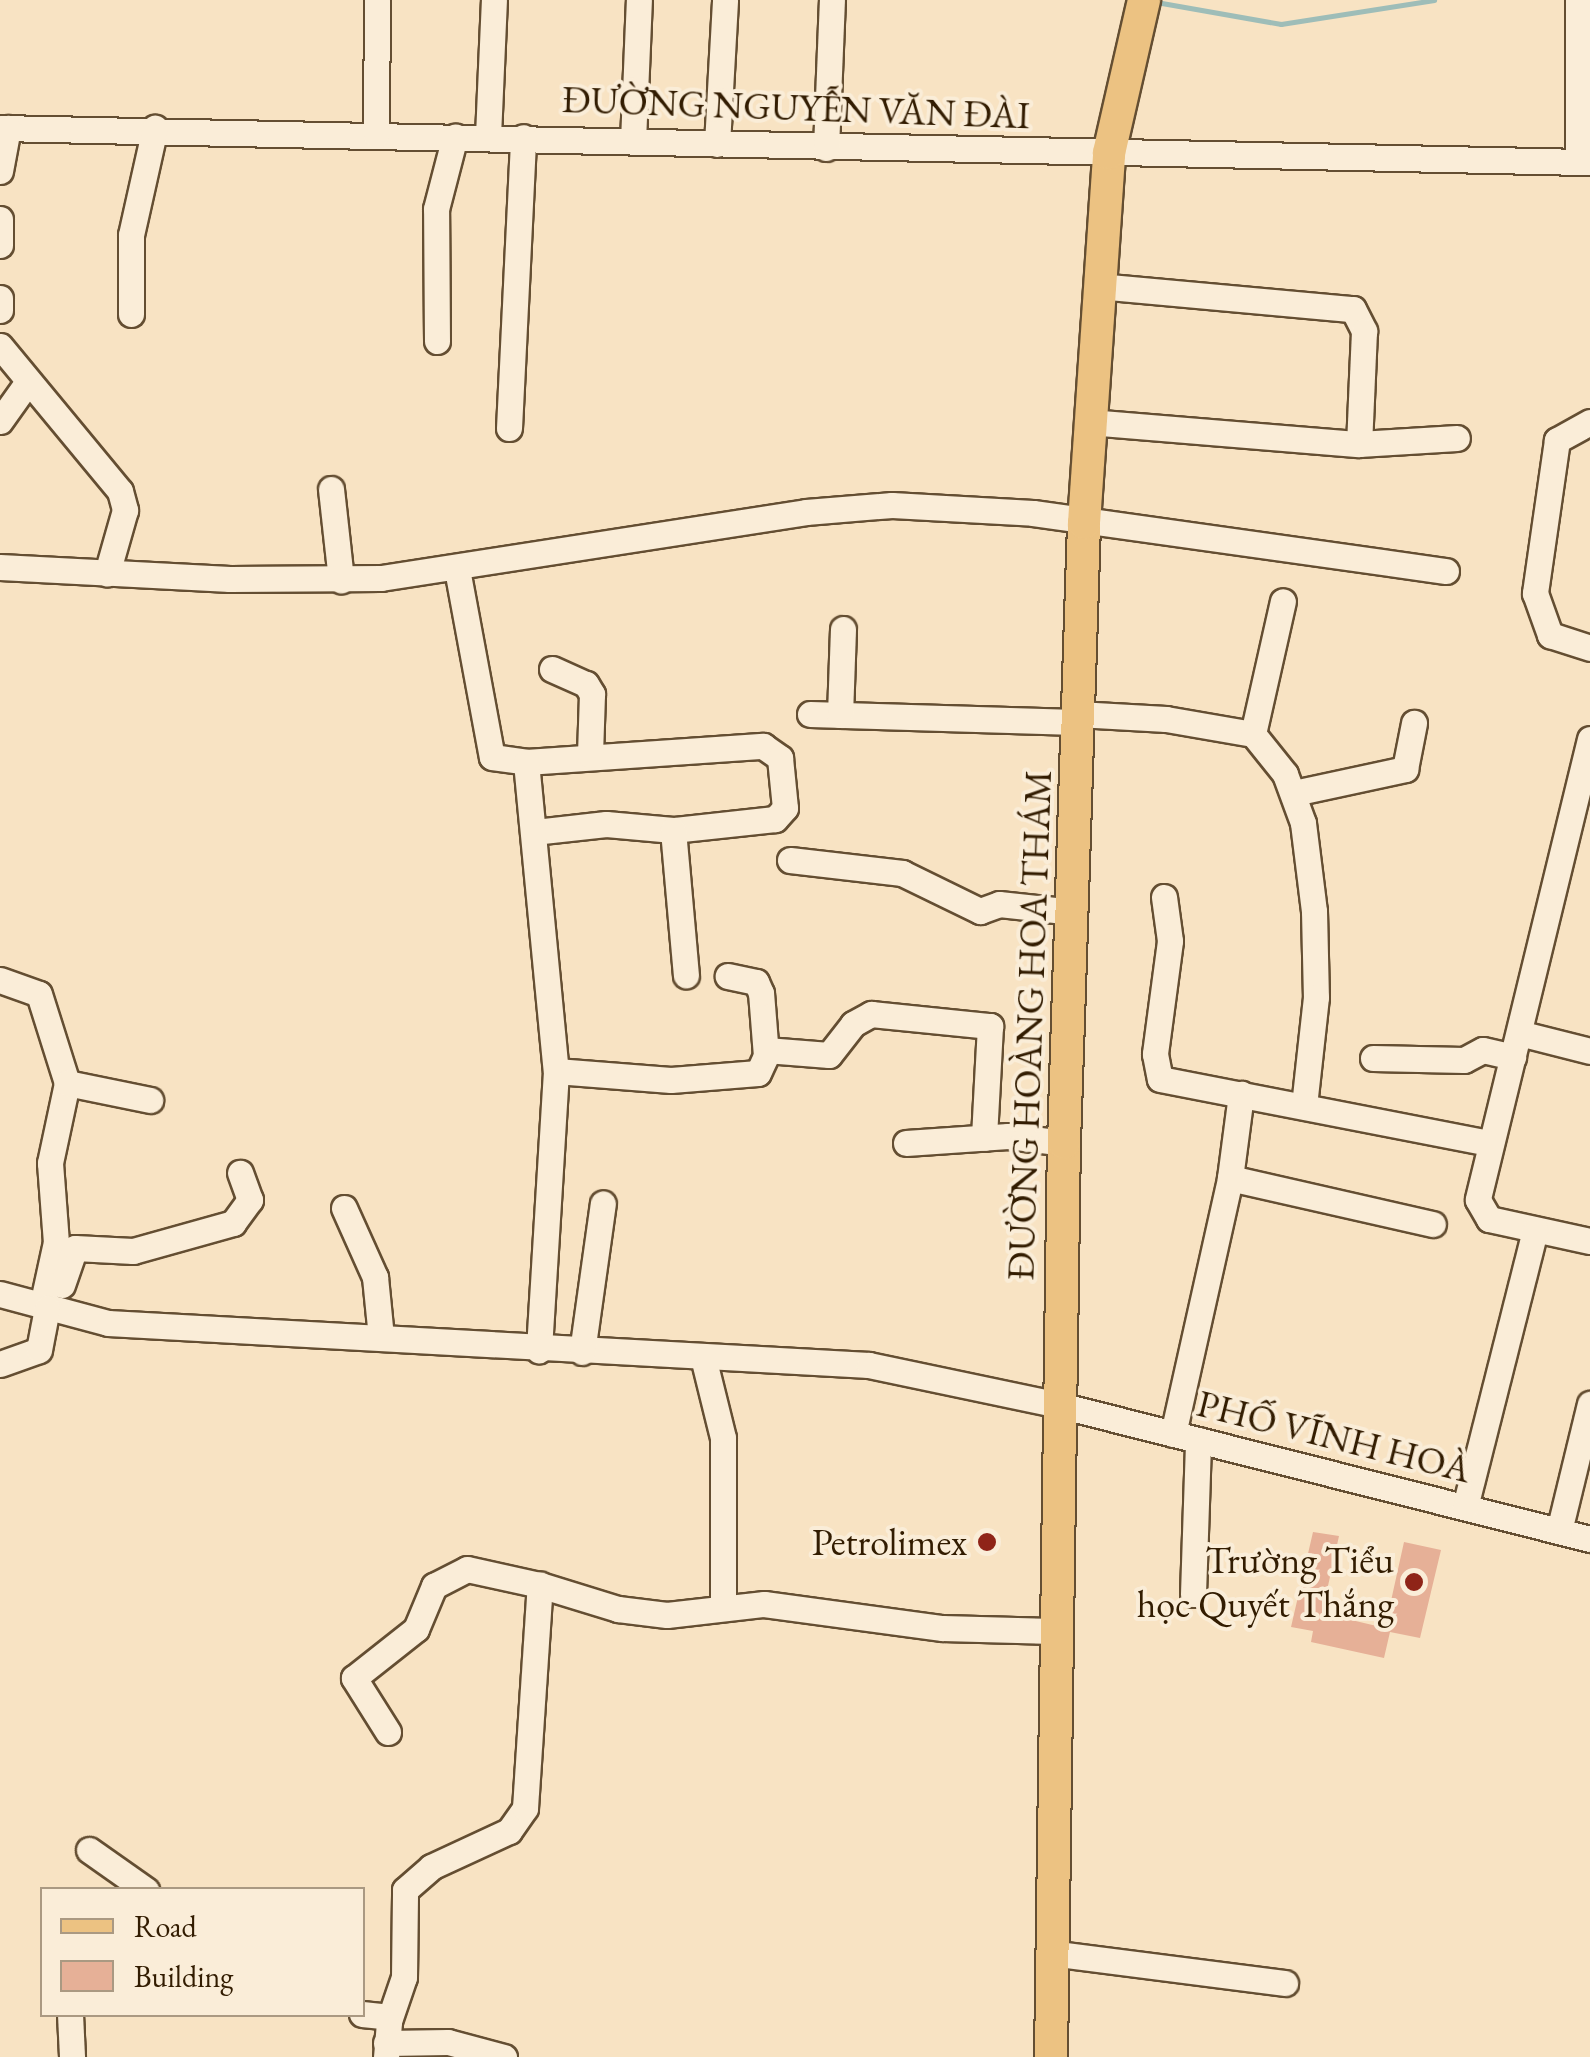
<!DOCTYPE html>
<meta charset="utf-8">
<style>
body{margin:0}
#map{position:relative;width:1590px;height:2057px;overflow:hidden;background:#f8e3c3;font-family:"EB Garamond",serif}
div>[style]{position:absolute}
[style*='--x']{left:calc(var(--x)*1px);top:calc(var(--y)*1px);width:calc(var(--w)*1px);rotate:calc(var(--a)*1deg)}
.stream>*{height:5px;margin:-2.5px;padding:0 2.5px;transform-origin:2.5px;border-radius:2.5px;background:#9ebdb8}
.building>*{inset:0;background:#e6b097}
.roads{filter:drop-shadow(2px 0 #644e32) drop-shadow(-2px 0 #644e32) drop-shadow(0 2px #644e32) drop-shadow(0 -2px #644e32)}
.minor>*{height:25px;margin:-12.5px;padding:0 12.5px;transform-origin:12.5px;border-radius:12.5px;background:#faedd8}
.major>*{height:32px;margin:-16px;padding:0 16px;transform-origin:16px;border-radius:16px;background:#ecc282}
.dots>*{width:28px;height:28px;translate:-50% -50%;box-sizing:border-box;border:5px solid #faedd8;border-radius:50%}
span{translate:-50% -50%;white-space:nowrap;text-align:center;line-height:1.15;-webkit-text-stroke:8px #faedd8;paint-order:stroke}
.street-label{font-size:38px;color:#321c01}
.poi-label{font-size:38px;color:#321c01}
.right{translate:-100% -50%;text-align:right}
.legend{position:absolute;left:40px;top:1887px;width:325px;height:130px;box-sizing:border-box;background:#faedd8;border:2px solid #aa9982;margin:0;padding:12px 18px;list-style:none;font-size:30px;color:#321c01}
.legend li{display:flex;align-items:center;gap:20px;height:50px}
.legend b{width:50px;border:2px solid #aa9982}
</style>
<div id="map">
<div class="stream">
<div style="--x:1156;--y:2;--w:127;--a:10"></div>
<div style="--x:1281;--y:24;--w:155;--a:-8.9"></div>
</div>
<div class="building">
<div style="clip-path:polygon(1313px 1532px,1339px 1536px,1322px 1613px,1385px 1628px,1404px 1542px,1441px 1550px,1420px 1638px,1390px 1632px,1384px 1658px,1311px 1642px,1313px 1631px,1291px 1627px)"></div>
</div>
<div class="roads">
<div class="minor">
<div style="--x:0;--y:128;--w:1590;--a:1.23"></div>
<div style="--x:376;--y:135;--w:135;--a:-89.6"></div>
<div style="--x:488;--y:136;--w:136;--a:-87.5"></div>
<div style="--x:633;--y:141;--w:141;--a:-87.6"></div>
<div style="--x:717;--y:144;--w:144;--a:-86.8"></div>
<div style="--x:826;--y:148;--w:148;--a:-87.7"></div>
<div style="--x:1578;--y:162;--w:162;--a:-90"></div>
<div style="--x:0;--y:171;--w:44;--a:-79.5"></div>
<div style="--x:0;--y:219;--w:26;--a:90"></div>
<div style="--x:1098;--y:286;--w:256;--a:5.2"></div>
<div style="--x:1353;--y:309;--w:25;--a:63"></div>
<div style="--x:1364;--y:331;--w:113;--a:92.5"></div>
<div style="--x:0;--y:298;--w:12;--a:90"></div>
<div style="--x:131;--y:314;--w:79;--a:-90"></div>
<div style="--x:131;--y:235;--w:110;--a:-77.4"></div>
<div style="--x:437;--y:341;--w:132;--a:-90.4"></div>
<div style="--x:436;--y:209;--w:75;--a:-75.4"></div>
<div style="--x:0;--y:346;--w:188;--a:50.4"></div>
<div style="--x:120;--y:491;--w:20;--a:75"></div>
<div style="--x:125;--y:510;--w:66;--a:105.9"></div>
<div style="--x:0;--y:421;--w:47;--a:-54.6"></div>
<div style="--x:1089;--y:422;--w:271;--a:4.7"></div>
<div style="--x:1359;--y:444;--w:98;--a:-3.5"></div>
<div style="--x:1590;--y:422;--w:38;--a:151"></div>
<div style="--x:1557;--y:440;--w:155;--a:98.2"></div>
<div style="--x:1535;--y:593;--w:45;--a:70.3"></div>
<div style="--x:1550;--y:635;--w:42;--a:18"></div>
<div style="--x:509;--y:428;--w:291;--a:-87.2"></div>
<div style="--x:331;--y:489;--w:92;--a:83.7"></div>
<div style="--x:0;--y:567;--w:230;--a:3"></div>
<div style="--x:230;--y:579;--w:151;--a:-0.4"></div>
<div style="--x:381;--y:578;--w:430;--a:-8.8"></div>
<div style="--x:806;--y:512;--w:86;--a:-4.7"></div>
<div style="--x:892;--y:505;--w:141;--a:3.2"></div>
<div style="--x:1033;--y:513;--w:417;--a:8"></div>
<div style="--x:457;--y:569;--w:191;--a:79.5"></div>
<div style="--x:492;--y:757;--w:34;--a:8"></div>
<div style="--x:526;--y:762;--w:238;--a:-3.9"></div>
<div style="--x:763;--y:746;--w:21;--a:35"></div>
<div style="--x:780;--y:758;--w:50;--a:84.3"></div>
<div style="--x:785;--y:808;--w:15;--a:132"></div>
<div style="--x:775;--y:819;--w:103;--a:173.8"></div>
<div style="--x:673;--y:830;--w:67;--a:-174.9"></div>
<div style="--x:606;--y:824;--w:71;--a:173.6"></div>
<div style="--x:552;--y:669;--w:37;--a:24"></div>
<div style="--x:586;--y:684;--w:12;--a:59"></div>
<div style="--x:592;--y:694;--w:61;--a:91.9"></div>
<div style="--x:810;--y:714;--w:266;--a:1.7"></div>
<div style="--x:1077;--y:714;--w:89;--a:3.2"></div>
<div style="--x:1166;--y:719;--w:88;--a:9.8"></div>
<div style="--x:1253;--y:734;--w:51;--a:51.3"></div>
<div style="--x:1285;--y:774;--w:52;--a:69.8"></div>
<div style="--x:1303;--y:823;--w:89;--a:82.9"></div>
<div style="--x:1314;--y:911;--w:86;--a:88.7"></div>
<div style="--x:1316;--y:997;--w:110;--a:96.3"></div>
<div style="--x:840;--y:715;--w:86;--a:-88"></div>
<div style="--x:1253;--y:734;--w:136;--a:-77.3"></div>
<div style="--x:1590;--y:739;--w:474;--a:103.7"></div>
<div style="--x:1478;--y:1200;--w:22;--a:60"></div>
<div style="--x:1489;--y:1219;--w:103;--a:12.3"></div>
<div style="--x:526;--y:762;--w:310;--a:84.5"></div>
<div style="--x:556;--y:1071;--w:280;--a:93.5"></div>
<div style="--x:1294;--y:793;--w:114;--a:-12.2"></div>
<div style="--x:1405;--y:769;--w:47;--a:-78.9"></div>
<div style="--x:673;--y:830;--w:146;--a:84.9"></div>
<div style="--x:790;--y:860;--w:113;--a:6.6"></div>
<div style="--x:902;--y:873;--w:87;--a:26"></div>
<div style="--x:980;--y:911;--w:20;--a:-20"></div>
<div style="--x:999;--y:904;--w:75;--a:6.1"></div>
<div style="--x:1164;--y:897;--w:44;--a:82.2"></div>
<div style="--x:1170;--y:941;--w:114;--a:97.6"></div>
<div style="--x:1155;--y:1054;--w:25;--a:79"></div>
<div style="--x:1160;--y:1079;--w:335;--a:11"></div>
<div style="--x:0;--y:980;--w:41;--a:19.7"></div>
<div style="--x:39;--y:994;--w:93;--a:72.5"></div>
<div style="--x:67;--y:1083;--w:82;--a:102"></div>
<div style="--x:50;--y:1163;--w:79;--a:85.7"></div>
<div style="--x:56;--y:1242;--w:66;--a:102.3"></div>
<div style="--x:1519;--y:1033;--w:73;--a:14.2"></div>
<div style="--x:766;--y:1050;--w:63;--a:4.5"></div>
<div style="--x:829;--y:1055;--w:39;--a:-52"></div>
<div style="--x:853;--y:1024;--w:21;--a:-29"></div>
<div style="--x:871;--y:1014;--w:120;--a:5.8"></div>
<div style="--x:990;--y:1026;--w:112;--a:93.1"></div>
<div style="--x:1373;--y:1058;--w:91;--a:1.3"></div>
<div style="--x:1464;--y:1060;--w:21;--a:-28"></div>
<div style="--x:1483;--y:1050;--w:31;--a:13"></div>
<div style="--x:556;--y:1071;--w:115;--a:4.5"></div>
<div style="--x:671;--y:1080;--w:87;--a:-4.6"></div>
<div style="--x:758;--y:1073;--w:19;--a:-65"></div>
<div style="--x:766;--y:1056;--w:63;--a:-94.5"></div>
<div style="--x:761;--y:993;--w:12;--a:-114"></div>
<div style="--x:756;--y:982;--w:29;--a:-168"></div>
<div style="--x:67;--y:1083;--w:85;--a:11.6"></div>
<div style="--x:906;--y:1143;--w:102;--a:-3.9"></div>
<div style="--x:1008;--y:1136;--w:56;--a:7.1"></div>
<div style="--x:1230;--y:1178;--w:208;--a:12.8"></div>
<div style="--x:344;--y:1208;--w:76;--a:65.8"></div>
<div style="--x:375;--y:1277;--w:60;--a:84.3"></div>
<div style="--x:62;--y:1285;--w:39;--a:-71"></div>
<div style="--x:75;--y:1248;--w:58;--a:3"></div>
<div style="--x:133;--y:1251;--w:104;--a:-15.6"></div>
<div style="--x:233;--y:1223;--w:29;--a:-54"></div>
<div style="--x:250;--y:1200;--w:29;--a:-110"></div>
<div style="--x:0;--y:1294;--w:112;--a:15"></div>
<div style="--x:108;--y:1323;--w:762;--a:3.16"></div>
<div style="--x:869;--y:1365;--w:194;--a:11.9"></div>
<div style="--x:1059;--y:1405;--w:548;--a:14.16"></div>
<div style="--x:582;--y:1352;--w:150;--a:-82"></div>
<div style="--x:703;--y:1357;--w:83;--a:76.1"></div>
<div style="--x:723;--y:1438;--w:166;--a:90"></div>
<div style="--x:0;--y:1364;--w:41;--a:-19.7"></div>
<div style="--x:39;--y:1350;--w:43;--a:-79.2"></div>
<div style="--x:1173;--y:1434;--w:262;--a:-77.4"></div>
<div style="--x:1230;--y:1178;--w:85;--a:-82.5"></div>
<div style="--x:1465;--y:1507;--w:286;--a:-75.8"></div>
<div style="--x:1559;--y:1531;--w:131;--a:-76.3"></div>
<div style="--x:1193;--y:1594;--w:154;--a:-88.1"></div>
<div style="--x:388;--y:1732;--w:64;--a:-122.2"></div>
<div style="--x:354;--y:1678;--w:79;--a:-38.3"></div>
<div style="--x:416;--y:1629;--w:47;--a:-67.3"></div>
<div style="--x:434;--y:1586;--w:37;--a:-27"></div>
<div style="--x:467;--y:1569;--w:75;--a:12.4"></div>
<div style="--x:89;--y:1850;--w:70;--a:35.1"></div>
<div style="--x:1050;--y:1953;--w:237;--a:7.3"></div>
<div style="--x:70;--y:2014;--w:43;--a:87.3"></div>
<div style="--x:362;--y:2014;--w:28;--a:6"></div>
<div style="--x:386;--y:2043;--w:62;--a:-0.9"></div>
<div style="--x:448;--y:2042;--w:58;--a:15"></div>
<div style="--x:386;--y:2057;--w:36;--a:-85"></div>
<div style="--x:389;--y:2021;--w:46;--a:-71.2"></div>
<div style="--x:404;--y:1977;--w:87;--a:-89.3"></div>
<div style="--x:405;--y:1890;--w:35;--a:-41"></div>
<div style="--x:431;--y:1867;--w:86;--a:-24.8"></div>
<div style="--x:509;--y:1831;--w:28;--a:-55"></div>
<div style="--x:525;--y:1808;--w:224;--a:-86.2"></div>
<div style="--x:540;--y:1585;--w:82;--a:17.1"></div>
<div style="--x:618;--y:1609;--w:49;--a:7"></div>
<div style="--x:667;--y:1615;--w:98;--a:-6.5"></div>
<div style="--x:764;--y:1604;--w:180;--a:7.7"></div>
<div style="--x:942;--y:1628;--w:112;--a:1.5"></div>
</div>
<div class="major">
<div style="--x:1051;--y:2057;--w:914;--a:-89.19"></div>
<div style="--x:1064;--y:1143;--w:620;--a:-88.15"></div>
<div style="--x:1084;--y:523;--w:371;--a:-86.1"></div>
<div style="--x:1109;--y:153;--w:157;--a:-77.1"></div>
</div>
</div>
<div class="dots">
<div style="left:987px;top:1542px;background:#8f2418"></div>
<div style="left:1414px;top:1582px;background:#8f2418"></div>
</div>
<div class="street-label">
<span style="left:796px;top:107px;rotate:2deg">ĐƯỜNG NGUYỄN VĂN ĐÀI</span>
<span style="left:1029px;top:1025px;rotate:-88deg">ĐƯỜNG HOÀNG HOA THÁM</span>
<span style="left:1334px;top:1436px;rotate:14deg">PHỐ VĨNH HOÀ</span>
</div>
<div class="poi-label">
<span class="right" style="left:967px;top:1542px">Petrolimex</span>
<span class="right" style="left:1394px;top:1582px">Trường Tiểu<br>học Quyết Thắng</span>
</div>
<ul class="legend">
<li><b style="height:12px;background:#ecc282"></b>Road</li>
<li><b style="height:28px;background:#e6b097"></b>Building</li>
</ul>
</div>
